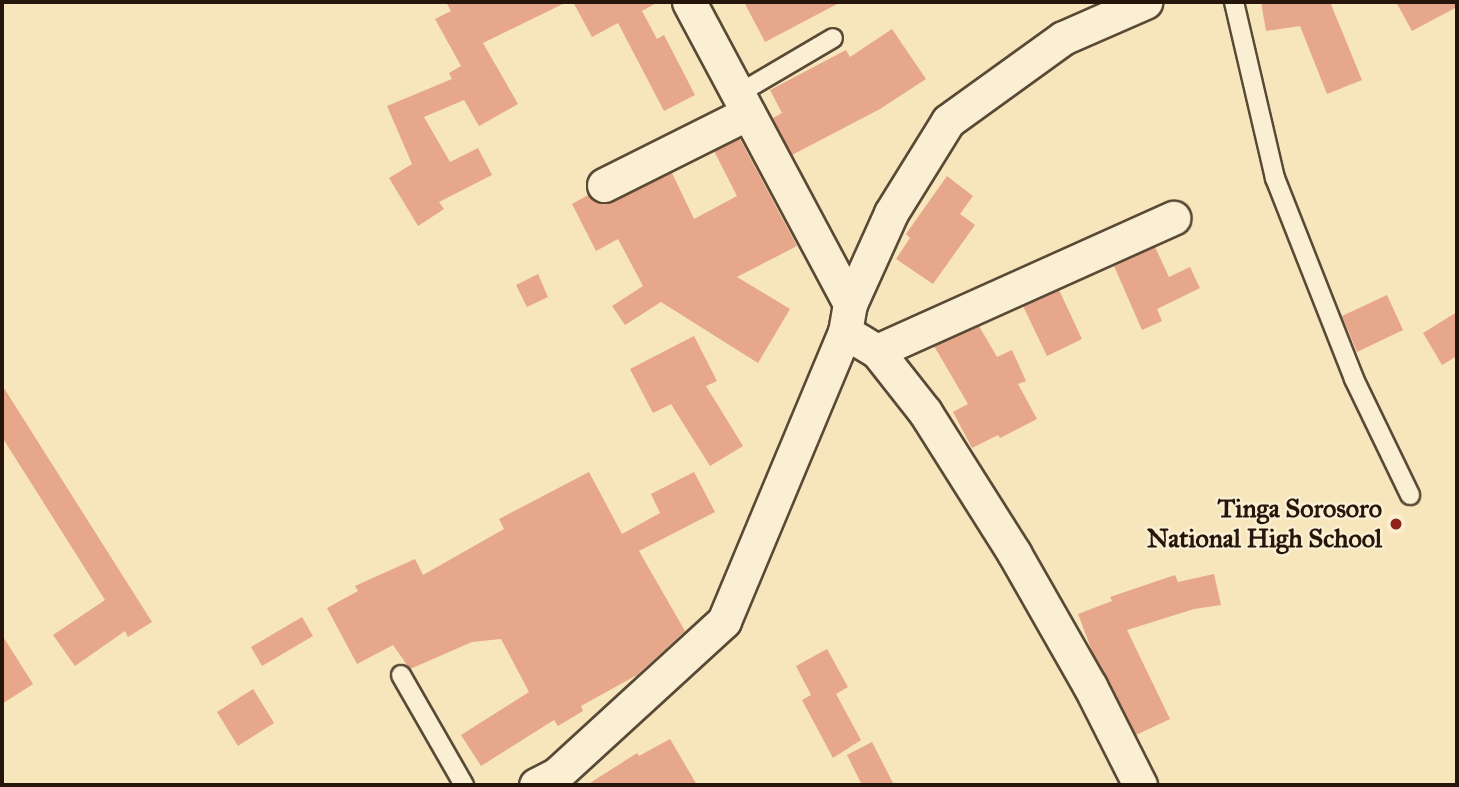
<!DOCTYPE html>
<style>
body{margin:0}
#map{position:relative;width:1459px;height:787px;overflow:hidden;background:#f7e6bc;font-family:"IM FELL Great Primer",serif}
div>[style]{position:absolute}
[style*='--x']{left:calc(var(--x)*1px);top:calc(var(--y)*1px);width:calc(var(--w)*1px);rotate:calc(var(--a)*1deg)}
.building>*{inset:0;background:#e6a78a}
.roads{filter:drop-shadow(2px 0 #5a4936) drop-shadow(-2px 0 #5a4936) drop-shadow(0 2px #5a4936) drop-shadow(0 -2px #5a4936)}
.service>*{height:18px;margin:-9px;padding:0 9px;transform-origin:9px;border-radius:9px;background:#faefd3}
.minor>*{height:33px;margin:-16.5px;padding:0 16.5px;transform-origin:16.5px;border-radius:16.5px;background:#faefd3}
.dots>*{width:19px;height:19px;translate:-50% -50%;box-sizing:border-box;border:4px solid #faefd3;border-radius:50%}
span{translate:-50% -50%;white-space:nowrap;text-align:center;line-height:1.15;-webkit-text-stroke:5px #faefd3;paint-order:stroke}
.poi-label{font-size:26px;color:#25150a;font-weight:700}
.right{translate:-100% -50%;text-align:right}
.frame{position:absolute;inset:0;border:4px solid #25150a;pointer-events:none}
</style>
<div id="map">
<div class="building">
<div style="clip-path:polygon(446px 2px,567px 2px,483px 43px,518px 104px,479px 126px,464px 100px,424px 117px,450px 162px,478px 148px,492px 175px,439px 202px,444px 209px,418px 226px,389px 178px,412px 164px,387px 106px,452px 79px,449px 73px,461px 66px,435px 19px,451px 11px)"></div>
<div style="clip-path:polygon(573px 2px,658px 2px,642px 11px,657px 39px,664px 35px,695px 95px,664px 111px,618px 23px,592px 37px)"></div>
<div style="clip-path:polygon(744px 2px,841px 2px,765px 42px)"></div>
<div style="clip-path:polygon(1261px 2px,1330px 2px,1362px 80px,1327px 94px,1300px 26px,1266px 31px)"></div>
<div style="clip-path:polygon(1396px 2px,1457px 2px,1457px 7px,1412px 31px)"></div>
<div style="clip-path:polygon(892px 29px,926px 79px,880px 109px,792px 155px,773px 118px,782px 113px,770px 90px,846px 50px,850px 57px)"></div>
<div style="clip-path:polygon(740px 139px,797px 246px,737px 277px,790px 309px,758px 363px,661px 302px,625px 325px,612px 306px,643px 286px,618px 239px,596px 251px,572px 204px,588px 195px,602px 204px,612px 202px,672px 173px,694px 219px,737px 196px,714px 151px)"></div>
<div style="clip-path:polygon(947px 176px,973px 196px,960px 214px,975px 225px,933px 284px,896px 259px,910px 238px,906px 234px)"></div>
<div style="clip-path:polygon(1155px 247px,1169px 277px,1190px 267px,1200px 288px,1157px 309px,1162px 321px,1142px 330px,1114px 266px)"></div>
<div style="clip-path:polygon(538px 274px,548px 297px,527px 307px,516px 285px)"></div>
<div style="clip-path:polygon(1059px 290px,1082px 339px,1047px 356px,1023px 306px)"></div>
<div style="clip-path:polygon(1387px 295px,1403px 330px,1357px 352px,1342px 316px)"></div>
<div style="clip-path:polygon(1457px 312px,1457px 356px,1442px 365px,1423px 333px)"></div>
<div style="clip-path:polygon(979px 326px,997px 357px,1012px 350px,1026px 381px,1018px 384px,1037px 419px,1000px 438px,998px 435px,972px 448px,953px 412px,968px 404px,934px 346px)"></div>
<div style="clip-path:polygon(694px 336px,717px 381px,706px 386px,743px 446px,710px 466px,671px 404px,653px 413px,630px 369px)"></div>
<div style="clip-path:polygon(2px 385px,152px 622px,128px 637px,125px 631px,75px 666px,53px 635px,105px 600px,2px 437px)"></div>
<div style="clip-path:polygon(589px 472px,622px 534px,660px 513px,651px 494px,694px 472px,715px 512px,639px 551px,685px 631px,637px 675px,581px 706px,583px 711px,558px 726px,554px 720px,481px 766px,461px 735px,529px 692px,501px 639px,472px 642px,410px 669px,393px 645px,357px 664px,327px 608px,358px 591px,355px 586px,415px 559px,423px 575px,504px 529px,499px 519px)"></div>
<div style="clip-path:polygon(1214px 574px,1221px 605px,1194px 609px,1127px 630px,1170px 719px,1136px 735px,1092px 651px,1078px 614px,1112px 601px,1110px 597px,1175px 575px,1178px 582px)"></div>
<div style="clip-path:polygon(302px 617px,313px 636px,262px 666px,251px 647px)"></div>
<div style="clip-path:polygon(2px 635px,33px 684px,2px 704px)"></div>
<div style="clip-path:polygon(827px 649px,848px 687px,836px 694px,861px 740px,833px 758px,802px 700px,811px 695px,796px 666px)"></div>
<div style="clip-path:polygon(253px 689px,274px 723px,238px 746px,217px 712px)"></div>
<div style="clip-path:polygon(670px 739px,697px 785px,587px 785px,637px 753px,639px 756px)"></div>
<div style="clip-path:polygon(872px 742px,894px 785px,862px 785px,847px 755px)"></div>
</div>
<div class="roads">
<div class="service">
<div style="--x:1234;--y:2;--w:181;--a:76.9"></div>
<div style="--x:1275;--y:178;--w:216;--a:68.5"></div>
<div style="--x:1354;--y:379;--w:129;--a:64.2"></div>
<div style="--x:738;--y:94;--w:110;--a:-30.5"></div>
<div style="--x:401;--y:675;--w:127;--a:60.2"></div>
</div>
<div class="minor">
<div style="--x:689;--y:2;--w:342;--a:61.9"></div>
<div style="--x:604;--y:185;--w:161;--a:-26.6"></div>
<div style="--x:845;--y:332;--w:37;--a:31"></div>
<div style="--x:877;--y:351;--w:78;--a:51.8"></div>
<div style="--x:925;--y:412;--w:167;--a:57.7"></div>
<div style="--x:1014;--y:553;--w:153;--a:60.3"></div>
<div style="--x:1090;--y:686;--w:111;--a:63.2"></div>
<div style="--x:877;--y:351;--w:325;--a:-24.2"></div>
<div style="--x:536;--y:785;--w:22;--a:-27"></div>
<div style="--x:556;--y:775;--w:228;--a:-42.5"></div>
<div style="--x:724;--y:621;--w:313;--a:-67.3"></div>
<div style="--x:845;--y:332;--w:28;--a:-80"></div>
<div style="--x:850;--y:304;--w:100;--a:-65.7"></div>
<div style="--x:891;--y:213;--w:108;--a:-58.2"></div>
<div style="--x:948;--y:121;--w:142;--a:-35.8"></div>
<div style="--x:1063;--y:38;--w:90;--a:-23.7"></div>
</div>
</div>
<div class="dots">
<div style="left:1396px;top:524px;background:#8f2418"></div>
</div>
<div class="poi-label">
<span class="right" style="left:1382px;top:524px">Tinga Sorosoro<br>National High School</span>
</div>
<div class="frame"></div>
</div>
